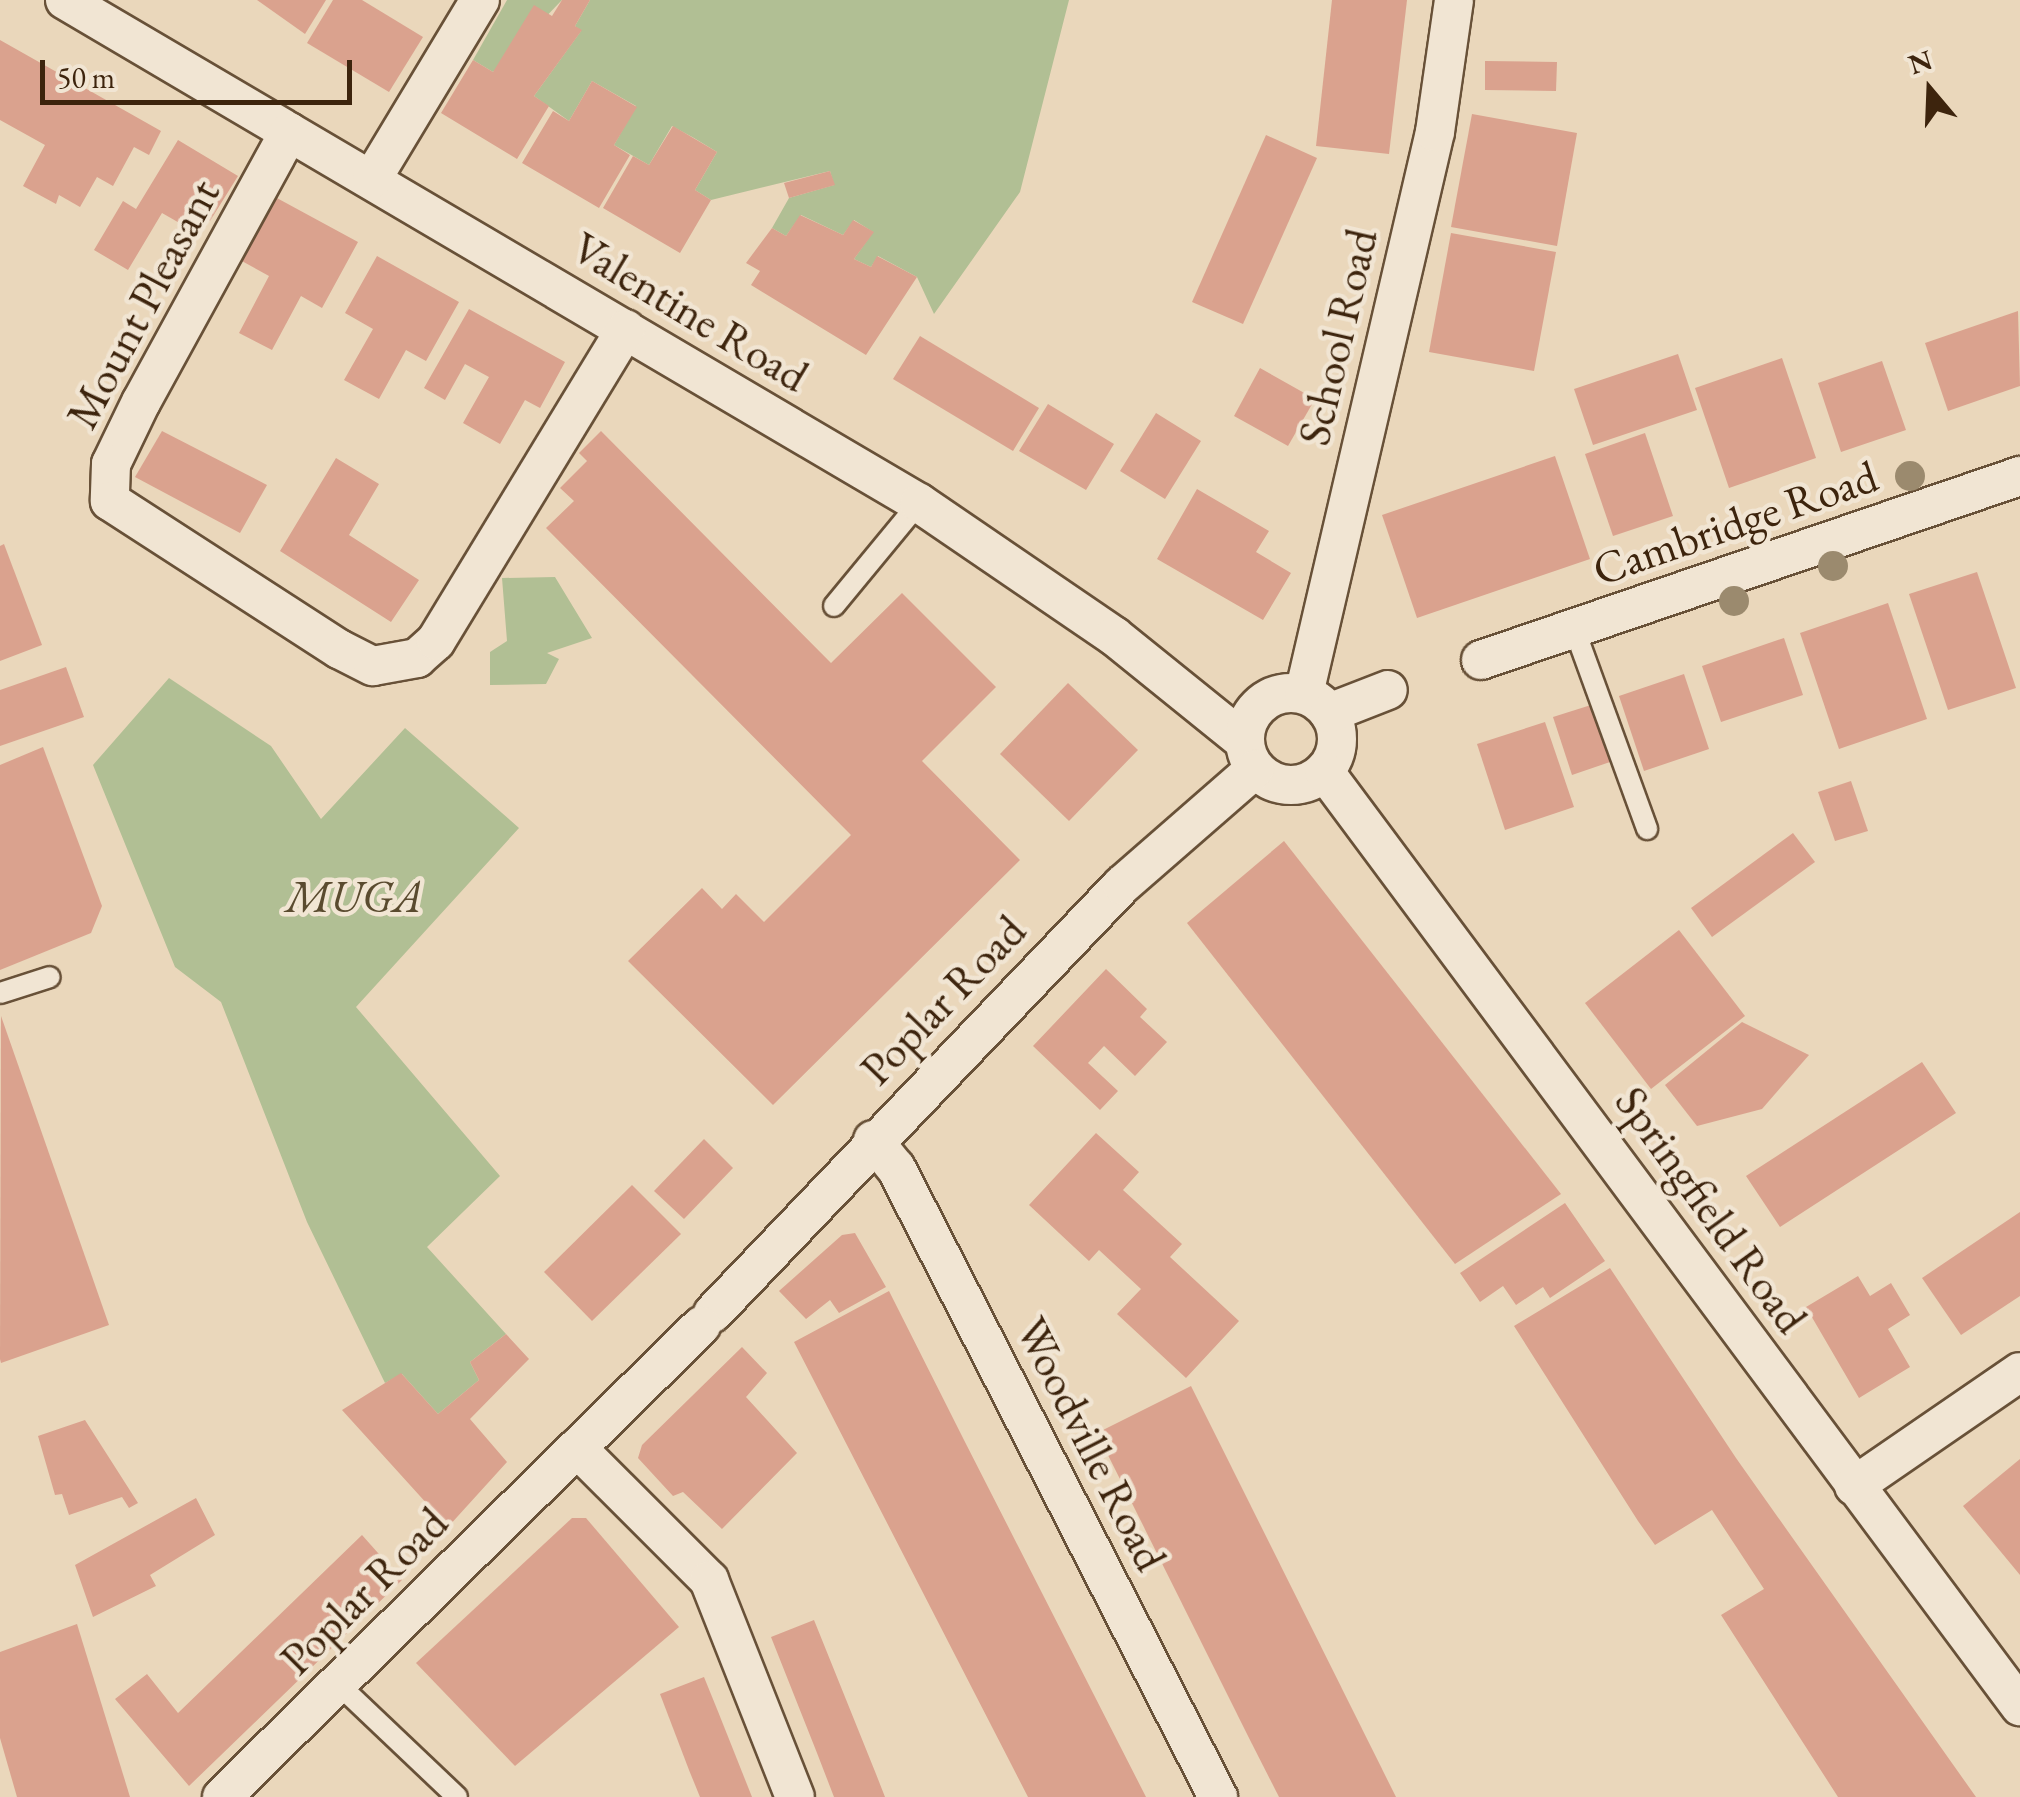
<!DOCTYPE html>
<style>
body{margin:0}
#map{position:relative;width:2020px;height:1797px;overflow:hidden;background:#ead7bb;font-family:"EB Garamond",serif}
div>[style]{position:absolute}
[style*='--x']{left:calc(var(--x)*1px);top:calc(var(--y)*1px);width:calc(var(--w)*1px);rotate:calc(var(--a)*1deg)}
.green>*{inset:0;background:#b1bf94}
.building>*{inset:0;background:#daa28e}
.roads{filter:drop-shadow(2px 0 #685138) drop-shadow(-2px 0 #685138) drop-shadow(0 2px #685138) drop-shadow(0 -2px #685138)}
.service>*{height:20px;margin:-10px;padding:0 10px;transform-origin:10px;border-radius:10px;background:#f1e5d3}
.minor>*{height:38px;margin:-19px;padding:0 19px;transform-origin:19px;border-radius:19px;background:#f1e5d3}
.minor>.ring{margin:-19px;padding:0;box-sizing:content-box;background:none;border:38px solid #f1e5d3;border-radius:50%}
.trees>*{width:30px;height:30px;margin:-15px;border-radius:50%;background:#9b8a6e}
span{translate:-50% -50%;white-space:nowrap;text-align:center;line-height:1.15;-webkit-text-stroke:9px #f1e5d3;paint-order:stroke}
.street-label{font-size:45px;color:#3d240d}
.park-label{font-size:45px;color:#5a4b2f;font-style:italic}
.north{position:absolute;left:1880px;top:40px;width:100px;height:100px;-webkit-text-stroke:8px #f1e5d3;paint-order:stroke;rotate:341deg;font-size:28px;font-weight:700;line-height:40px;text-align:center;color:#3d240d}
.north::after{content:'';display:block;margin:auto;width:35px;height:45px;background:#3d240d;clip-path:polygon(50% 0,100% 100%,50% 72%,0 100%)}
.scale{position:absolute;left:40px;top:60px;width:312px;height:45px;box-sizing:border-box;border:5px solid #3d240d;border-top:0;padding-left:12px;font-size:30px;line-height:35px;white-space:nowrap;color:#3d240d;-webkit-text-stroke:8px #f1e5d3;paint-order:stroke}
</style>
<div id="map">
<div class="green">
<div style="clip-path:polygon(507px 0,562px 0,493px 72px,473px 60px)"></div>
<div style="clip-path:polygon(590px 0,1069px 0,1020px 192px,934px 314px,917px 277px,878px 256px,871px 267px,854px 259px,873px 232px,854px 220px,843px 235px,801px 215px,786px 236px,772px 228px,789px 198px,834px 185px,830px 171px,711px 200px,695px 190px,717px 152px,694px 138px,672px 126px,649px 165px,614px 145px,636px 106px,592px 81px,569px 121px,534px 96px,581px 31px,575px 26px)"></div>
<div style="clip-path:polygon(555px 577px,592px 638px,547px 653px,559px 659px,546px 684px,490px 685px,490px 652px,507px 641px,502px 578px)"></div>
<div style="clip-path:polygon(169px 678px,271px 746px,321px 819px,405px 728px,519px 828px,356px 1007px,500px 1176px,427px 1247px,506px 1334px,470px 1362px,479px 1380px,438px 1414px,402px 1374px,385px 1383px,307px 1222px,221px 1002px,175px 967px,93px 765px)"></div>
</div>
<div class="building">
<div style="clip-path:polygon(257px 0,326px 0,305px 34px)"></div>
<div style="clip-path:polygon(333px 0,362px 0,423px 37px,389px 92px,307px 43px)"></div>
<div style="clip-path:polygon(562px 0,590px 0,575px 26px,582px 30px,534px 96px,549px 106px,517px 159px,441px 113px,473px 60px,493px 72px,534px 5px,552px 16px)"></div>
<div style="clip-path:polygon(1332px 0,1407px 0,1389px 154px,1316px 146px)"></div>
<div style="clip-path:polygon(0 40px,161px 131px,149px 155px,134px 147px,113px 186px,97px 177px,80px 207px,59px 195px,56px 204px,23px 186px,45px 145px,0 120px)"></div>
<div style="clip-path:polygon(1485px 61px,1557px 62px,1556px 91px,1485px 90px)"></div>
<div style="clip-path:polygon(592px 81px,637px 107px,614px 145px,630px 155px,599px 208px,522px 163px,553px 111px,569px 121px)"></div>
<div style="clip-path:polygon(1472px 114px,1577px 133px,1557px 246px,1451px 227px)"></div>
<div style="clip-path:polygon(673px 126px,717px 152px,695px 190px,711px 200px,680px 253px,603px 208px,633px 156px,649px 165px)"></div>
<div style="clip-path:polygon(1266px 135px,1317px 158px,1243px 324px,1192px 302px)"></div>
<div style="clip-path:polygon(178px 140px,238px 176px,210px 221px,192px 210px,183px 225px,162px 213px,128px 270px,94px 250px,123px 201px,136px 209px)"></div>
<div style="clip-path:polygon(830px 171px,835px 185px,789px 198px,784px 183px)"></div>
<div style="clip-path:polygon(275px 197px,358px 242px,322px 308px,301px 296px,272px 350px,239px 333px,269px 276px,240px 260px)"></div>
<div style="clip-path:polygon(800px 215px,843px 235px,853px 220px,874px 232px,854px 259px,871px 267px,877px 256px,917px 277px,866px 355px,751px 285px,760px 271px,746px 263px,772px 228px,786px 236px)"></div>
<div style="clip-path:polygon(1451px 233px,1556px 252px,1534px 371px,1429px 352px)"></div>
<div style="clip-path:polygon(377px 256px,459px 302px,426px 361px,406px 350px,379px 399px,344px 380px,373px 329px,345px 313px)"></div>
<div style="clip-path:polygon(469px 309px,565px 362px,540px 408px,525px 400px,500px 444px,463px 423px,489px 377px,465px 364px,445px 400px,424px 388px)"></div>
<div style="clip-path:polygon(2018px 311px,2020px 386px,1948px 411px,1925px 343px)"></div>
<div style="clip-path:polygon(920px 336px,1039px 408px,1013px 451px,893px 379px)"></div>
<div style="clip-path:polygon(1678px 354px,1697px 410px,1593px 445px,1574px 389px)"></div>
<div style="clip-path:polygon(1782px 358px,1816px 458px,1729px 488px,1695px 388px)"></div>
<div style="clip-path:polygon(1882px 361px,1906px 430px,1841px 452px,1818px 383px)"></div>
<div style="clip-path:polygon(1260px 368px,1315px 399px,1288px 446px,1234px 416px)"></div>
<div style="clip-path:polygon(1048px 404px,1114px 444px,1086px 490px,1019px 451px)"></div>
<div style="clip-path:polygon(1156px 413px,1201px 441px,1165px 499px,1120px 471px)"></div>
<div style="clip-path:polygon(162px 431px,267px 485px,240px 533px,135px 477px)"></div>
<div style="clip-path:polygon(601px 431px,831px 663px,902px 593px,996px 687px,922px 761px,1020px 860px,773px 1105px,628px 961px,702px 888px,722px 909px,736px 894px,764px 922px,851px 835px,546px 528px,574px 501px,560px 488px,587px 461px,579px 453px)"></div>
<div style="clip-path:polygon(1645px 433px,1673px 516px,1613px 536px,1585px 454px)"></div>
<div style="clip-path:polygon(1555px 456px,1590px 559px,1417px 618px,1382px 515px)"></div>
<div style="clip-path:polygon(336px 458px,379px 484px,349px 535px,419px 580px,391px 622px,280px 551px)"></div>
<div style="clip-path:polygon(1197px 489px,1269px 531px,1256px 552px,1291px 573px,1263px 620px,1157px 559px)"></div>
<div style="clip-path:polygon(4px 544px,42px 645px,0 661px,0 546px)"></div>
<div style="clip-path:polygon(1977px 572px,2016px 688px,1948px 710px,1909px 594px)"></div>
<div style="clip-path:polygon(1888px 603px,1927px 719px,1839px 749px,1800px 633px)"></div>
<div style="clip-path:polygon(1784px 638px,1803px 695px,1721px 722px,1702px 666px)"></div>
<div style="clip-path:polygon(66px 667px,84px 717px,0 746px,0 690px)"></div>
<div style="clip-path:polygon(1684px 674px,1709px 749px,1644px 771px,1619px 696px)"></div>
<div style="clip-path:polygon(1068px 683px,1138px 750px,1069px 821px,1000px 754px)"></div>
<div style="clip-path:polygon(1591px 705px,1610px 762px,1572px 775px,1553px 717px)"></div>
<div style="clip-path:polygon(1545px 722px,1574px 807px,1505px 830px,1477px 744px)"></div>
<div style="clip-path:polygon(43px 747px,102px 906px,91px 933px,0 970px,0 765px)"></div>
<div style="clip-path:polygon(1851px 781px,1868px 831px,1835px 841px,1818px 792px)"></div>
<div style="clip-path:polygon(1793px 833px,1815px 862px,1712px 937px,1691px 908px)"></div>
<div style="clip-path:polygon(1284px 841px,1561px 1194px,1455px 1264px,1187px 923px)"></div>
<div style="clip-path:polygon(1679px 930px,1745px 1016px,1651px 1089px,1585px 1003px)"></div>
<div style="clip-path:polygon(1106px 969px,1147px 1009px,1140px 1017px,1167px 1042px,1135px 1076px,1104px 1046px,1088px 1063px,1118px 1091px,1100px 1110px,1033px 1046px)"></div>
<div style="clip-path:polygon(1px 1016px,109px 1325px,1px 1363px,0 1359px)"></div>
<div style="clip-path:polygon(1742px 1022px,1809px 1055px,1762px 1109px,1697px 1126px,1665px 1085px)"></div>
<div style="clip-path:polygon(1922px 1062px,1956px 1113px,1780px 1227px,1746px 1176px)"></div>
<div style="clip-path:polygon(1096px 1133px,1139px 1172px,1123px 1190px,1182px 1244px,1170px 1257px,1239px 1321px,1186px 1378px,1117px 1314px,1141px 1289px,1099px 1250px,1089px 1261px,1029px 1205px)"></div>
<div style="clip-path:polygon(704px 1139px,733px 1168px,684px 1219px,654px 1191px)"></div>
<div style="clip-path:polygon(632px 1185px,681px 1234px,592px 1321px,544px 1272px)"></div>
<div style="clip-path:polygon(1565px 1203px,1605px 1261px,1550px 1298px,1543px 1287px,1516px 1305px,1503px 1286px,1480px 1302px,1460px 1273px)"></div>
<div style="clip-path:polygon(2020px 1212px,2020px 1296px,1961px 1335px,1922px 1278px)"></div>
<div style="clip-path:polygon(855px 1233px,886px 1287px,839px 1313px,830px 1300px,806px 1319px,779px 1291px,842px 1235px)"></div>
<div style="clip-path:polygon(1610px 1268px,1736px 1458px,1976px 1797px,1838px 1797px,1721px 1615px,1764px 1589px,1712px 1510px,1655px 1545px,1638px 1521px,1514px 1326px)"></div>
<div style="clip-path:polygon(1858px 1276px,1870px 1296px,1891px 1283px,1910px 1315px,1888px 1329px,1910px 1367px,1859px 1398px,1806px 1307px)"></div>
<div style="clip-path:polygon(889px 1291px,965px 1442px,1146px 1797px,1028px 1797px,794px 1342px)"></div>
<div style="clip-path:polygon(506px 1334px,529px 1359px,470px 1419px,507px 1462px,448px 1527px,342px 1410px,401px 1373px,438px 1414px,479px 1380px,470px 1362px)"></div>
<div style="clip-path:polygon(742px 1347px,767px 1373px,746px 1397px,797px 1453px,722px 1529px,683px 1492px,673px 1496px,638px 1458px,642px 1445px)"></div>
<div style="clip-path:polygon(1191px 1386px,1222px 1448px,1396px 1797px,1279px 1797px,1250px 1740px,1097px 1433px)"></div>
<div style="clip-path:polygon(85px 1420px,138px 1503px,129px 1508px,122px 1497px,69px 1515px,62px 1494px,55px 1495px,38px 1436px)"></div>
<div style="clip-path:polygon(2020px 1459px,2020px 1575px,1963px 1506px)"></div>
<div style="clip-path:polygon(196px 1498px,215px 1535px,150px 1575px,156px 1586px,93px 1617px,75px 1565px)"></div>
<div style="clip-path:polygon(572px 1518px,586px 1518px,679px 1627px,515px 1766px,416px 1663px)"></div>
<div style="clip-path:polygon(362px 1535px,402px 1580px,189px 1786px,115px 1699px,147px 1674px,178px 1713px)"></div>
<div style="clip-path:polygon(814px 1620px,876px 1774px,885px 1797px,834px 1797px,817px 1753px,771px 1637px)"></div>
<div style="clip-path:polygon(77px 1624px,130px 1797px,17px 1797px,0 1738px,0 1652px)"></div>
<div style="clip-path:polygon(704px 1677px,719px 1714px,752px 1797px,700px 1797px,689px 1770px,660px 1694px)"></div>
</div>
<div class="roads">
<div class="service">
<div style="--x:834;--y:606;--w:134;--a:-50.5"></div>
<div style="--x:1574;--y:628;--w:214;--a:70"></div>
<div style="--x:0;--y:993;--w:52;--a:-17.7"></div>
<div style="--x:338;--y:1684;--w:164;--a:43.5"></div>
</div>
<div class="minor">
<div style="--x:65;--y:0;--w:991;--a:30.5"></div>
<div style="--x:919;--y:503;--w:236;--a:34.3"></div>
<div style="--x:1114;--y:636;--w:167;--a:38.9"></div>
<div style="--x:289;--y:132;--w:308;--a:118.7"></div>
<div style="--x:141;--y:402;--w:69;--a:115.8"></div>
<div style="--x:111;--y:464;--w:37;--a:92"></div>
<div style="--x:110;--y:501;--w:273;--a:32.9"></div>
<div style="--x:339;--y:649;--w:38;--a:27"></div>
<div style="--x:373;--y:666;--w:45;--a:-10.3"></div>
<div style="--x:417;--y:658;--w:25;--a:-42"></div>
<div style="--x:436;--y:641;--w:365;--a:-58.7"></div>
<div style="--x:372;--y:179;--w:209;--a:-58.9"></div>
<div style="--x:1481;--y:660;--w:570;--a:-18.85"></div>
<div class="ring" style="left:1245px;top:693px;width:54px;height:54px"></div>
<div style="--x:1304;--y:694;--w:577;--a:-76.88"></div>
<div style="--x:1435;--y:132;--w:133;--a:-81.8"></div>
<div style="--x:1329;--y:713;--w:63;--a:-21.3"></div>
<div style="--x:1324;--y:771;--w:1166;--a:53.34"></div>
<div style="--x:873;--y:1140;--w:36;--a:51"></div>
<div style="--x:896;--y:1168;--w:707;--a:62.89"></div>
<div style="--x:713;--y:1313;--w:592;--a:-46.3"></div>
<div style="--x:1122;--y:885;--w:176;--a:-41.1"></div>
<div style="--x:577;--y:1448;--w:187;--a:45"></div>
<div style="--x:709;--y:1580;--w:233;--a:68.4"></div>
<div style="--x:1854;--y:1486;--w:201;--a:-34.5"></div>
<div style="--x:222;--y:1797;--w:672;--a:-44.52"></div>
</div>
</div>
<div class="trees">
<div style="left:1910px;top:476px"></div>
<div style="left:1833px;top:566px"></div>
<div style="left:1734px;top:601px"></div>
</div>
<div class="street-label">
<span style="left:143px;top:304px;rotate:-62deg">Mount Pleasant</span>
<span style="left:690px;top:312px;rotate:31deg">Valentine Road</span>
<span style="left:1338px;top:337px;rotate:-77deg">School Road</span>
<span style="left:1735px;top:523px;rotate:-19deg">Cambridge Road</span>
<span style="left:943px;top:1000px;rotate:-46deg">Poplar Road</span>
<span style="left:1711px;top:1210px;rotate:54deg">Springfield Road</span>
<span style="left:1091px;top:1444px;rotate:63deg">Woodville Road</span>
<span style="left:364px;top:1591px;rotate:-45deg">Poplar Road</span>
</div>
<div class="park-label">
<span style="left:354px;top:897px">MUGA</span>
</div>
<div class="north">N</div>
<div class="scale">50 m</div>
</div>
